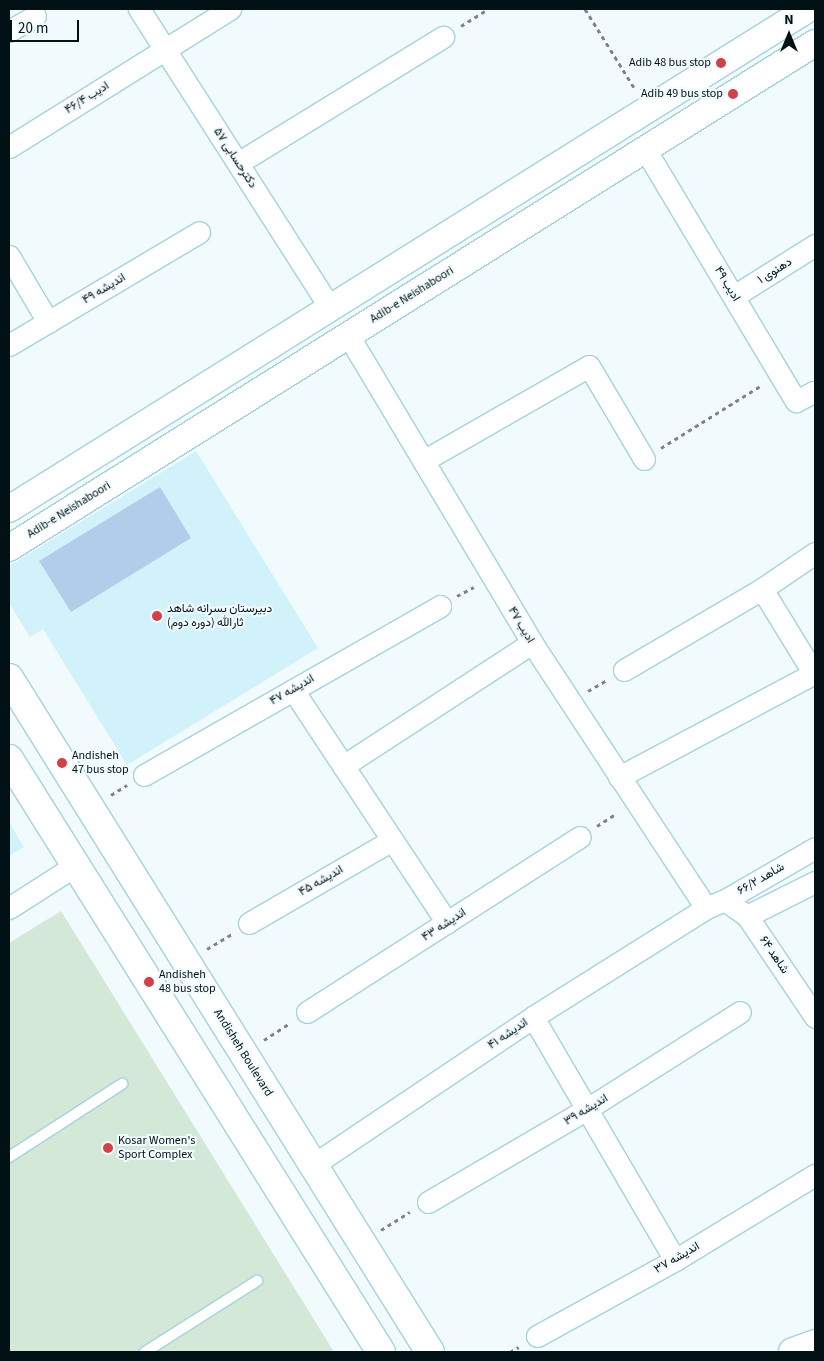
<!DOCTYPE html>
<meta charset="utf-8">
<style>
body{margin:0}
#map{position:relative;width:824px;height:1361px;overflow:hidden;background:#f1fafd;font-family:"Source Sans 3",Vazirmatn,sans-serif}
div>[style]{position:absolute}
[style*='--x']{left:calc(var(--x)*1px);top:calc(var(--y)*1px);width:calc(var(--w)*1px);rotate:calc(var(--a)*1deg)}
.built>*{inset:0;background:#d2f2fb}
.green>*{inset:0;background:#d3e8d7}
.building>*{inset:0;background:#b0cdea}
.path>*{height:3px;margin-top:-1.5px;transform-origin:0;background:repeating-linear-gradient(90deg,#798589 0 4px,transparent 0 8px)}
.roads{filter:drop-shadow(1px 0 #a5d2de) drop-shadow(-1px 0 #a5d2de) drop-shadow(0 1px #a5d2de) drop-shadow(0 -1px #a5d2de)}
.service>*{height:10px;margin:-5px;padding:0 5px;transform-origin:5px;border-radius:5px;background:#fff}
.minor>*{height:21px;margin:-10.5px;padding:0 10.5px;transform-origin:10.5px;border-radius:10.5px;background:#fff}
.tertiary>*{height:26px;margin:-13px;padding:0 13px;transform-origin:13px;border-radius:13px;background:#fff}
.secondary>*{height:28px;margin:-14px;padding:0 14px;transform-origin:14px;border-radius:14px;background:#fff}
.primary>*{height:28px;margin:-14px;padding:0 14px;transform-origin:14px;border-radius:14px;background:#fff}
.dots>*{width:14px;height:14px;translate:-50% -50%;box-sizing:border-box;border:2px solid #f1fafd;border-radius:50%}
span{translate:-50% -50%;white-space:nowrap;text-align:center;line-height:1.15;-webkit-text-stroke:4px #f1fafd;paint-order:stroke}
.poi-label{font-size:12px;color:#021115}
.right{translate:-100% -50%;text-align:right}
.left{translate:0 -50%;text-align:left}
.street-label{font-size:12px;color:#021115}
.frame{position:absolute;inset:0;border:10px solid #021115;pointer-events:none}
.north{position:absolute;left:764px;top:10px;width:50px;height:50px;-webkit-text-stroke:4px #f1fafd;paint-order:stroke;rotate:0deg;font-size:14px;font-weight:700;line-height:20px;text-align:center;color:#021115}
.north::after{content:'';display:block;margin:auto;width:18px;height:22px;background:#021115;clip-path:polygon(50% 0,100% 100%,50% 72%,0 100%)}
.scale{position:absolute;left:10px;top:20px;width:69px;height:22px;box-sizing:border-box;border:2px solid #021115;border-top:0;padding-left:6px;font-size:15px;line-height:18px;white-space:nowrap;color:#021115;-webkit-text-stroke:4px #f1fafd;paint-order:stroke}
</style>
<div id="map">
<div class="built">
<div style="clip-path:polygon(196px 451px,318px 648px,127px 765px,43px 629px,30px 637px,9px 603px,9px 566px)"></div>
<div style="clip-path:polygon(9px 822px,24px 847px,9px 856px)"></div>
</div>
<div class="green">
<div style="clip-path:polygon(61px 911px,334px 1352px,9px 1352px,9px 943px)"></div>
</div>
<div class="building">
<div style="clip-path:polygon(160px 487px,191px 538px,71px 612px,39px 561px)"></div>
</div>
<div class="path">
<div style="--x:585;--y:9;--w:94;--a:58"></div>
<div style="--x:461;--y:26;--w:32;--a:-32"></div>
<div style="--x:661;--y:448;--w:119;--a:-32"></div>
<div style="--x:457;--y:596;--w:19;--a:-28"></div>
<div style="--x:588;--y:691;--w:22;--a:-30"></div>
<div style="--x:111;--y:795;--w:19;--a:-32"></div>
<div style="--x:597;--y:826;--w:24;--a:-33"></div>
<div style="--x:207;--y:949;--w:29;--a:-31"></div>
<div style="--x:264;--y:1040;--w:31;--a:-33"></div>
<div style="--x:381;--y:1230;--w:34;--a:-32"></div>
<div style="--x:510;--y:1352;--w:10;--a:-29"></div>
</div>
<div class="roads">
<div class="service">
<div style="--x:9;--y:1157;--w:135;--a:-32.9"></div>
<div style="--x:145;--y:1352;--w:133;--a:-32.4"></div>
</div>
<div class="minor">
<div style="--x:139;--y:9;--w:355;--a:57.4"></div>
<div style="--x:9;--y:31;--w:30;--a:-30"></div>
<div style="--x:9;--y:147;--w:261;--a:-32"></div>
<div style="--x:645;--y:149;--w:294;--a:59.1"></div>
<div style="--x:796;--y:401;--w:20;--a:-27"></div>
<div style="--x:814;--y:392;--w:1;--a:45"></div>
<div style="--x:238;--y:163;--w:241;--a:-31.6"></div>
<div style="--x:9;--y:256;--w:77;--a:59.4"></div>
<div style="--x:734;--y:296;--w:96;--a:-32.2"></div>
<div style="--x:348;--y:335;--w:359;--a:59.1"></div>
<div style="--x:532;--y:643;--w:317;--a:56.7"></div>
<div style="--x:9;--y:345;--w:221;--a:-30.7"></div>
<div style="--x:423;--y:461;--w:191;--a:-29.8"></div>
<div style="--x:589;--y:366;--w:108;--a:59.4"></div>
<div style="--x:762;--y:589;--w:100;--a:58.5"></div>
<div style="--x:624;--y:670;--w:160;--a:-30.4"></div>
<div style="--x:762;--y:589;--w:64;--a:-34.2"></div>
<div style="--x:293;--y:690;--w:279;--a:56.5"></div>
<div style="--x:343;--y:766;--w:225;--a:-33.1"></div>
<div style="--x:144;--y:775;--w:341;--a:-29.7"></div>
<div style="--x:619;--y:777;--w:222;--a:-28"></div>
<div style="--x:725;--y:900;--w:27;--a:36"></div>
<div style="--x:747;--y:916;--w:122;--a:56"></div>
<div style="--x:9;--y:908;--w:80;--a:-32.7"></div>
<div style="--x:747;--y:916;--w:76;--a:-26.6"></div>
<div style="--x:249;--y:923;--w:165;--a:-30.1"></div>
<div style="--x:307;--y:1012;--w:324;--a:-32.7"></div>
<div style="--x:533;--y:1017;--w:281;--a:59.7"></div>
<div style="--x:313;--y:1165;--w:265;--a:-33.9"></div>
<div style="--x:533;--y:1017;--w:204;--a:-32.2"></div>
<div style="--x:706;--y:908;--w:21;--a:-23"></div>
<div style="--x:725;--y:900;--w:104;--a:-30"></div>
<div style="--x:428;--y:1202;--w:184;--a:-30.3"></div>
<div style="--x:587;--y:1109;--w:181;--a:-32.4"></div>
<div style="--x:537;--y:1336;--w:158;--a:-28.8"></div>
<div style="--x:675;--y:1260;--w:164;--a:-31.3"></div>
</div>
<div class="tertiary">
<div style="--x:9;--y:509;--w:943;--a:-32.04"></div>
<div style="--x:9;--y:548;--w:951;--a:-32.07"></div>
</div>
<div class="secondary">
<div style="--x:9;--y:678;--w:795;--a:58.01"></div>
<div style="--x:9;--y:759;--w:700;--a:57.9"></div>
</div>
<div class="primary">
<div style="--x:793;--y:1352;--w:23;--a:-20"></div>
</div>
</div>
<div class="dots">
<div style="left:721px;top:63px;background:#d1414a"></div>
<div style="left:733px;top:94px;background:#d1414a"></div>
<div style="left:157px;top:616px;background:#d1414a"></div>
<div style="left:62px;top:763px;background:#d1414a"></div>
<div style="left:149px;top:982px;background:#d1414a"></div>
<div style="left:108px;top:1148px;background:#d1414a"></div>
</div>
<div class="poi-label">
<span class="right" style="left:711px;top:63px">Adib 48 bus stop</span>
<span class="right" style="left:723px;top:94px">Adib 49 bus stop</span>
<span class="left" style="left:167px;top:616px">دبیرستان پسرانه شاهد<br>ثارالله (دوره دوم)</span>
<span class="left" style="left:72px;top:763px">Andisheh<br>47 bus stop</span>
<span class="left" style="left:159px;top:982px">Andisheh<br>48 bus stop</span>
<span class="left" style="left:118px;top:1148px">Kosar Women's<br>Sport Complex</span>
</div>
<div class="street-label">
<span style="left:87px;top:98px;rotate:-32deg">ادیب ۴۶/۴</span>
<span style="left:235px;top:158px;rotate:57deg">دکترحسابی ۵۷</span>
<span style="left:775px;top:271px;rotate:-32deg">دهنوی ۱</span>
<span style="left:727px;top:284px;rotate:59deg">ادیب ۴۹</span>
<span style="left:104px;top:289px;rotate:-31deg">اندیشه ۴۹</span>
<span style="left:412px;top:295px;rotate:-32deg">Adib-e Neishaboori</span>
<span style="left:69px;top:510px;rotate:-32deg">Adib-e Neishaboori</span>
<span style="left:521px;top:625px;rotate:59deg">ادیب ۴۷</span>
<span style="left:292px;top:690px;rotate:-30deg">اندیشه ۴۷</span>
<span style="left:761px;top:879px;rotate:-30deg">شاهد ۶۶/۲</span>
<span style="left:321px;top:881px;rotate:-30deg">اندیشه ۴۵</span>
<span style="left:444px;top:925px;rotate:-33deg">اندیشه ۴۳</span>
<span style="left:774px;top:955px;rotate:56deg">شاهد ۶۴</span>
<span style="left:508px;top:1034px;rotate:-34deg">اندیشه ۴۱</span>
<span style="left:243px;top:1053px;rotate:58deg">Andisheh Boulevard</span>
<span style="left:586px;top:1110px;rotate:-31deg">اندیشه ۳۹</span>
<span style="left:677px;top:1258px;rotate:-30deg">اندیشه ۳۷</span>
</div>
<div class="frame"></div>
<div class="north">N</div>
<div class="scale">20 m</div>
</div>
